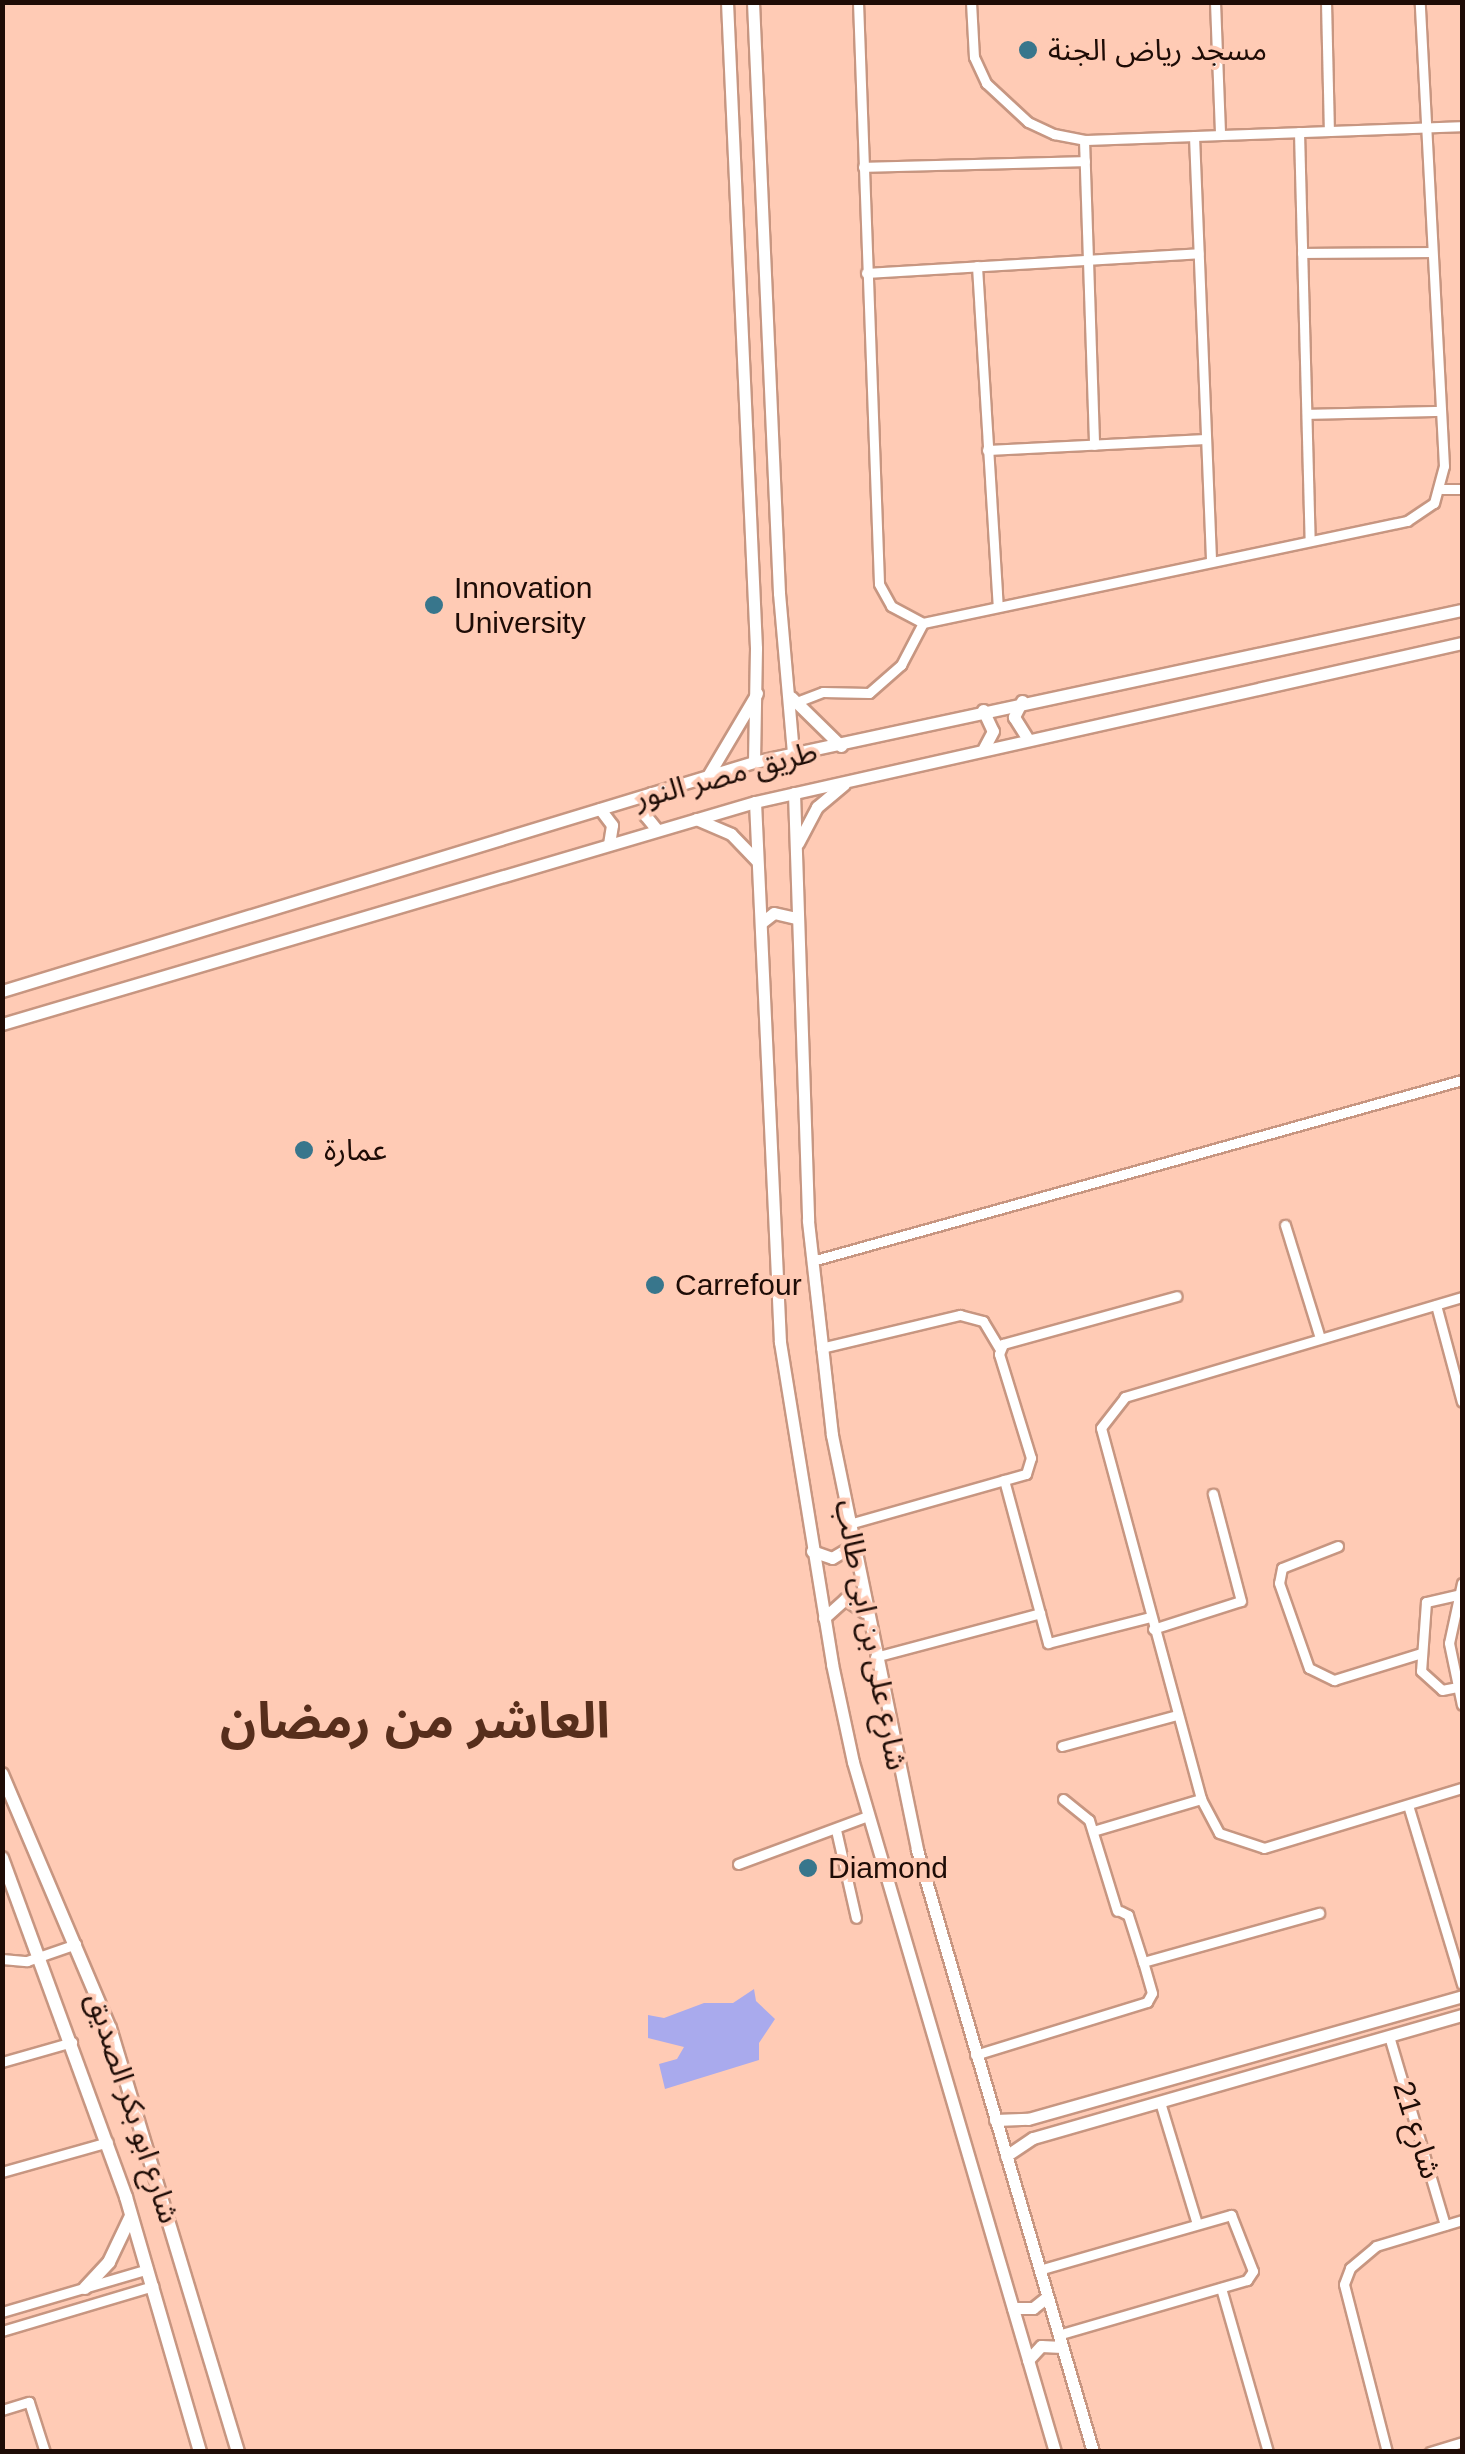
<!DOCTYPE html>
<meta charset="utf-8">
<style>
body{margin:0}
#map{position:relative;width:1465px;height:2454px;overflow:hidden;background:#ffcbb5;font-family:Helvetica,"Noto Sans Arabic",sans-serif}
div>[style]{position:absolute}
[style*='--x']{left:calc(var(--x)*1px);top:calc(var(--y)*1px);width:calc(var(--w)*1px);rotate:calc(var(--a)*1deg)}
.water>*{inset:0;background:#a9aaed}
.roads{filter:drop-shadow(2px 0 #c79681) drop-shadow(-2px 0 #c79681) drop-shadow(0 2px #c79681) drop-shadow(0 -2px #c79681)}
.minor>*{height:9px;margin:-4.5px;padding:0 4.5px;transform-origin:4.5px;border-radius:4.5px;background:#fff}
.tertiary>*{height:11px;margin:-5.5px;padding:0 5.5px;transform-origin:5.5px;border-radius:5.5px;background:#fff}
.secondary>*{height:12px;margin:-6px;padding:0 6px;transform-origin:6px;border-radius:6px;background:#fff}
.dots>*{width:28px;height:28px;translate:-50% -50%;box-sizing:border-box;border:5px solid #ffcbb5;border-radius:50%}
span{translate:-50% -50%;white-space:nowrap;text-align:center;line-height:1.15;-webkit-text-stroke:8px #ffcbb5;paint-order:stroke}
.poi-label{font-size:30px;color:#1e0c06}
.left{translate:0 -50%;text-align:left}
.street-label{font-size:30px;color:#1e0c06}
.town-label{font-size:50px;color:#572e1c;font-weight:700}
.frame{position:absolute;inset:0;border:5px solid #1e0c06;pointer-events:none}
</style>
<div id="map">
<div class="water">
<div style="clip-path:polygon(754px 1989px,756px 2001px,775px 2019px,759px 2043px,759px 2060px,665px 2089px,659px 2064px,677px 2059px,684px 2047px,648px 2038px,648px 2015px,664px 2018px,704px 2003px,733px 2003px)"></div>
</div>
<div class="roads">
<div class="minor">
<div style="--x:858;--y:2;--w:582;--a:87.93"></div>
<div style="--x:879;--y:584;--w:25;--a:61"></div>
<div style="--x:891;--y:606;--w:36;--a:28"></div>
<div style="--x:923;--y:623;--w:495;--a:-11.9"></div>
<div style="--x:1407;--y:521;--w:32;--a:-34"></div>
<div style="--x:1434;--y:503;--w:38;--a:-75"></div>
<div style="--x:1444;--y:466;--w:465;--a:-93"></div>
<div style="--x:971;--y:2;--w:55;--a:86.9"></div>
<div style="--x:974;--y:57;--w:29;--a:65"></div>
<div style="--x:986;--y:83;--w:57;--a:42.9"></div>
<div style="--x:1028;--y:122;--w:29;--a:25"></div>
<div style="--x:1054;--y:134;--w:31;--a:11"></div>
<div style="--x:1084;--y:140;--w:378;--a:-2.1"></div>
<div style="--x:1215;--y:2;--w:133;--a:87.8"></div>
<div style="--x:1326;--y:2;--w:129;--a:88.7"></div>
<div style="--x:1299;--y:132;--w:408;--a:88.5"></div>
<div style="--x:1194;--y:136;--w:424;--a:87.7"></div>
<div style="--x:1084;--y:140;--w:305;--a:88.1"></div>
<div style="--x:863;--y:167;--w:222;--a:-1.5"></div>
<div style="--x:1302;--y:253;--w:130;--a:-0.4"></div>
<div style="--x:977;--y:266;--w:340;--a:86.5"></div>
<div style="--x:866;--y:273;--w:333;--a:-3.4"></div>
<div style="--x:1307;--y:414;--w:134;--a:-1.3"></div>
<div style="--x:987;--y:450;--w:219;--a:-2.9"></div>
<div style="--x:1442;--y:489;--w:20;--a:0"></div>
<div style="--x:794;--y:703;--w:31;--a:-21"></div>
<div style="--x:823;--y:692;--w:46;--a:1.2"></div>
<div style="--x:869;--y:693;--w:43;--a:-41.2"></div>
<div style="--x:901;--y:665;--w:47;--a:-62.4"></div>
<div style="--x:1285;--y:1225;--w:118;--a:72.8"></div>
<div style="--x:812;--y:1261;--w:675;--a:-15.56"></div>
<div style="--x:1462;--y:1297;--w:352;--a:163.5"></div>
<div style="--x:1125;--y:1397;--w:39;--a:128"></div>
<div style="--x:1101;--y:1428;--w:384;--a:74.9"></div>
<div style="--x:1201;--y:1799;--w:38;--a:62"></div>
<div style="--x:1219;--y:1833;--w:47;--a:18.4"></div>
<div style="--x:1264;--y:1848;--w:207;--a:-16.9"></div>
<div style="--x:1436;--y:1305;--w:100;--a:75"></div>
<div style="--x:821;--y:1348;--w:143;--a:-13.4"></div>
<div style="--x:960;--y:1315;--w:24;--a:15"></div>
<div style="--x:983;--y:1321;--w:31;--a:59"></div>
<div style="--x:1004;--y:1480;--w:169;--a:74.9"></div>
<div style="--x:1048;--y:1643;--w:105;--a:-14.3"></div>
<div style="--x:849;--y:1524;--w:184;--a:-15.8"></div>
<div style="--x:1026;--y:1474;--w:17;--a:-73"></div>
<div style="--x:1031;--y:1458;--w:109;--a:-107.1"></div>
<div style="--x:999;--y:1354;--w:11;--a:-68"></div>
<div style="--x:1003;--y:1344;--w:180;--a:-15.4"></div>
<div style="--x:1338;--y:1546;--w:60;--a:158.6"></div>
<div style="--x:1282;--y:1568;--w:15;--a:101"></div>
<div style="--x:1279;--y:1583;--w:90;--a:70.6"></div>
<div style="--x:1309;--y:1668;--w:28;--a:26"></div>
<div style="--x:1334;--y:1680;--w:91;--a:-17.2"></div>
<div style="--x:1462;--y:1583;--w:61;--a:102.2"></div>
<div style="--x:1449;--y:1643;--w:63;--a:78.2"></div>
<div style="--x:1457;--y:1595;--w:32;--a:167"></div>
<div style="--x:1426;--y:1602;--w:69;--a:94.1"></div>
<div style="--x:1421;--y:1671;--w:28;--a:42"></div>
<div style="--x:1442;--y:1690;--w:15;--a:-11"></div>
<div style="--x:1153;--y:1629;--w:92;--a:-17.7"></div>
<div style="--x:1241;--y:1601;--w:111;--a:-104.7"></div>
<div style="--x:875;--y:1657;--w:171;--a:-14.9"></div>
<div style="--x:1062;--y:1746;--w:119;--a:-15.1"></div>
<div style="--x:1063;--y:1799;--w:33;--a:39"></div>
<div style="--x:1089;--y:1820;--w:95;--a:72.9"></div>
<div style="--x:1408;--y:1805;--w:187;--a:73.2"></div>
<div style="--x:836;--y:1830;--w:90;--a:77.2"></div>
<div style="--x:1093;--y:1831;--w:113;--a:-16.5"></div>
<div style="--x:738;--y:1864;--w:139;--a:-20.3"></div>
<div style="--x:1120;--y:1911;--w:9;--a:27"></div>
<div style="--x:1128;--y:1915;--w:49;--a:72.3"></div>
<div style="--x:1143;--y:1962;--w:183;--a:-15.6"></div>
<div style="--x:2;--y:1959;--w:25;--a:5"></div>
<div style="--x:27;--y:1961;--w:52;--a:-19.1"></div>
<div style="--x:1389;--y:2036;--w:197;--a:73.5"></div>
<div style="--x:975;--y:2055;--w:180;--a:-17.1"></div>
<div style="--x:1147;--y:2002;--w:10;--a:-61"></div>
<div style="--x:1152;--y:1993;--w:32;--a:-106"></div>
<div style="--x:2;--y:2062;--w:73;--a:-15.9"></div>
<div style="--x:1160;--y:2102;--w:127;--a:73.1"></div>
<div style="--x:2;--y:2172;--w:110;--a:-15.8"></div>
<div style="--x:1039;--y:2270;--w:200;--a:-16"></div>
<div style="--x:1231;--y:2215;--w:60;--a:68.6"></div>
<div style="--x:1253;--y:2271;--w:11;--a:124"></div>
<div style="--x:1247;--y:2280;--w:197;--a:163.8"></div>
<div style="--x:1221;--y:2288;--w:171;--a:74"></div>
<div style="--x:2;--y:2312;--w:152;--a:-16.4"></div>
<div style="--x:2;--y:2331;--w:158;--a:-16.6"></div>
<div style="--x:2;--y:2410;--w:28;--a:-17"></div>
<div style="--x:29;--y:2402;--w:52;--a:72.3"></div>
<div style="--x:1387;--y:2452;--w:173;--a:-104.4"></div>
<div style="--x:1344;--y:2284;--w:17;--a:-69"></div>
<div style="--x:1350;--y:2268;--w:34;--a:-40"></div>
<div style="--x:1376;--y:2246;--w:90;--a:-16.8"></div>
<div style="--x:1430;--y:2452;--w:34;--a:-17"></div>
</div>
<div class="tertiary">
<div style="--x:727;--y:2;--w:647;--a:87.43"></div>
<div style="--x:756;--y:648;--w:114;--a:91"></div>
<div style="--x:753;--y:2;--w:592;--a:87.48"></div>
<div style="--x:779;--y:593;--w:162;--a:85"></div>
<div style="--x:791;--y:697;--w:70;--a:44.4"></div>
<div style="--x:1022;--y:701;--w:18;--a:117"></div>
<div style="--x:1014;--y:717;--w:25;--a:58"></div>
<div style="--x:983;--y:710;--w:23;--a:65"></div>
<div style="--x:993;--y:731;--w:19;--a:118"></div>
<div style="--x:709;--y:774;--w:94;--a:-59.3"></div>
<div style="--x:651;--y:793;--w:23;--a:105"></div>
<div style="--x:645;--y:815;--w:19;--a:51"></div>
<div style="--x:794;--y:793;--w:428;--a:88.1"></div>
<div style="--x:808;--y:1221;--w:215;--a:83.6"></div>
<div style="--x:832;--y:1435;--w:424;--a:78.4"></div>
<div style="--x:917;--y:1850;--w:627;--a:73.7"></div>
<div style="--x:755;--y:802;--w:541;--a:87.35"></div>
<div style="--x:780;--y:1342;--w:326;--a:80.8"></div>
<div style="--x:832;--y:1664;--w:100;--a:77.9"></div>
<div style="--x:853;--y:1762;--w:719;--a:73.68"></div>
<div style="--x:600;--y:809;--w:20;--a:53"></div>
<div style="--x:612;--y:825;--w:19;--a:99"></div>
<div style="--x:696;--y:819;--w:38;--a:23"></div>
<div style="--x:731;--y:834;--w:37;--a:46"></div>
<div style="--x:798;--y:843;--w:41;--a:-62.2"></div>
<div style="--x:817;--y:807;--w:35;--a:-40"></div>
<div style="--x:761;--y:923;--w:16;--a:-38"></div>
<div style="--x:774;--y:913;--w:23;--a:13"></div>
<div style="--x:2;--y:991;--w:786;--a:-16.94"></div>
<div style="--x:754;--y:762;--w:724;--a:-12.12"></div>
<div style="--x:2;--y:1024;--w:785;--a:-16.43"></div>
<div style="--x:755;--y:802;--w:725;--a:-12.67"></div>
<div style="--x:812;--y:1551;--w:21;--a:19"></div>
<div style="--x:832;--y:1558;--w:23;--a:-31"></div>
<div style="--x:824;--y:1618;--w:28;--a:-42"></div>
<div style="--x:845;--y:1599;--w:23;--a:34"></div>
<div style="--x:995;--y:2120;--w:33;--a:-2"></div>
<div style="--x:1028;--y:2119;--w:451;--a:-15.8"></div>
<div style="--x:1006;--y:2156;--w:32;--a:-34"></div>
<div style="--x:1033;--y:2138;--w:446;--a:-16"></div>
<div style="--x:1013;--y:2308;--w:20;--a:0"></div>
<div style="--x:1033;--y:2308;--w:18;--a:-38"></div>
<div style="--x:1028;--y:2360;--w:19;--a:-47"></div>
<div style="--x:1041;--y:2346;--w:21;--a:3"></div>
</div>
<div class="secondary">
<div style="--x:2;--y:1774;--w:276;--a:67"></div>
<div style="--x:110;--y:2028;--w:443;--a:73.2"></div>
<div style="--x:2;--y:1858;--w:361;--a:69.9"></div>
<div style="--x:126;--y:2197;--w:266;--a:73.8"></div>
<div style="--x:85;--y:2288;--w:35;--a:-47"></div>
<div style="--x:109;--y:2262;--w:49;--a:-64.5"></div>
</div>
</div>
<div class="dots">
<div style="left:1028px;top:50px;background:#38768c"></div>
<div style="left:434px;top:605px;background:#38768c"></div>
<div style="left:304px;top:1150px;background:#38768c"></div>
<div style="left:655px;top:1285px;background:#38768c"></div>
<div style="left:808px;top:1868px;background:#38768c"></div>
</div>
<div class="poi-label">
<span class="left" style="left:1048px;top:50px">مسجد رياض الجنة</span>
<span class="left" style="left:454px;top:605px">Innovation<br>University</span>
<span class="left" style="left:324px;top:1150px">عمارة</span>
<span class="left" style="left:675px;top:1285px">Carrefour</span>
<span class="left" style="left:828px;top:1868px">Diamond</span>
</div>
<div class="street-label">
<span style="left:726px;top:775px;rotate:-15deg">طريق مصر النور</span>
<span style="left:871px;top:1635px;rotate:79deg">شارع على بن ابى طالب</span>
<span style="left:133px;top:2108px;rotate:72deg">شارع ابو بكر الصديق</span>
<span style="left:1417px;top:2130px;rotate:73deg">شارع 21</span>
</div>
<div class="town-label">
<span style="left:415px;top:1722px">العاشر من رمضان</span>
</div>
<div class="frame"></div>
</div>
